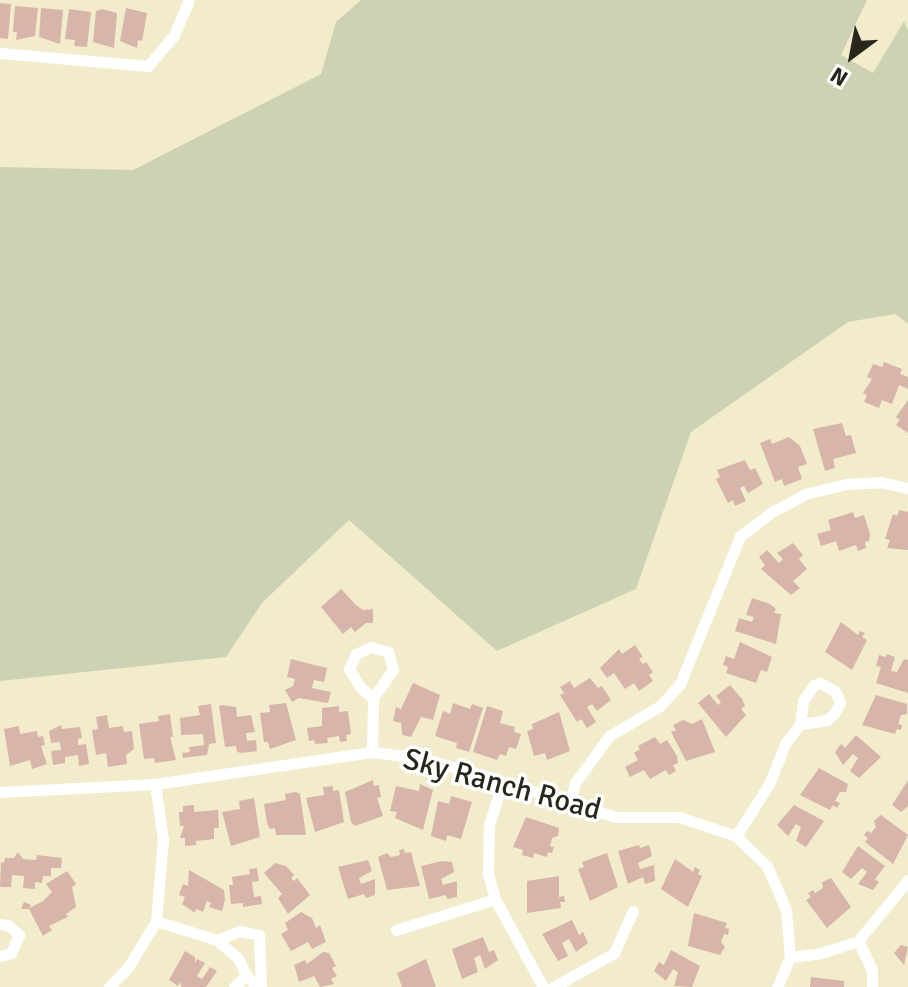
<!DOCTYPE html>
<style>
body{margin:0}
#map{position:relative;width:908px;height:987px;overflow:hidden;background:#f2eccc;font-family:Signika,sans-serif}
div>[style]{position:absolute}
[style*='--x']{left:calc(var(--x)*1px);top:calc(var(--y)*1px);width:calc(var(--w)*1px);rotate:calc(var(--a)*1deg)}
.green>*{inset:0;background:#ced2b4}
.building>*{inset:0;background:#d7b5ab}
.minor>*{height:11px;margin:-5.5px;padding:0 5.5px;transform-origin:5.5px;border-radius:5.5px;background:#fff}
span{translate:-50% -50%;white-space:nowrap;text-align:center;line-height:1.15;-webkit-text-stroke:7px #fff;paint-order:stroke}
.street-label{font-size:30px;color:#29271b}
.north{position:absolute;left:812px;top:16px;width:80px;height:80px;-webkit-text-stroke:6px #fff;paint-order:stroke;rotate:212deg;font-size:22px;font-weight:700;line-height:32px;text-align:center;color:#29271b}
.north::after{content:'';display:block;margin:auto;width:28px;height:36px;background:#29271b;clip-path:polygon(50% 0,100% 100%,50% 72%,0 100%)}
</style>
<div id="map">
<div class="green">
<div style="clip-path:polygon(361px 0,867px 0,841px 55px,873px 73px,904px 21px,908px 31px,908px 324px,895px 314px,848px 322px,691px 432px,636px 589px,497px 651px,349px 520px,262px 603px,226px 657px,0 681px,0 167px,133px 170px,321px 74px,336px 22px)"></div>
</div>
<div class="building">
<div style="clip-path:polygon(0 3px,11px 4px,8px 39px,0 38px)"></div>
<div style="clip-path:polygon(15px 6px,38px 8px,35px 36px,16px 40px,17px 32px,13px 32px)"></div>
<div style="clip-path:polygon(41px 8px,63px 10px,60px 44px,39px 37px)"></div>
<div style="clip-path:polygon(126px 8px,147px 13px,142px 41px,138px 40px,137px 48px,120px 41px)"></div>
<div style="clip-path:polygon(69px 9px,91px 12px,87px 47px,74px 46px,75px 40px,65px 39px)"></div>
<div style="clip-path:polygon(102px 9px,117px 13px,114px 48px,93px 42px,96px 11px)"></div>
<div style="clip-path:polygon(884px 362px,902px 369px,900px 374px,908px 377px,908px 389px,899px 385px,892px 404px,882px 400px,879px 408px,864px 402px,867px 395px,863px 393px,872px 379px,867px 377px,873px 364px,882px 367px)"></div>
<div style="clip-path:polygon(908px 400px,908px 433px,896px 425px,900px 420px,896px 417px)"></div>
<div style="clip-path:polygon(842px 423px,846px 436px,851px 435px,856px 453px,833px 459px,835px 468px,825px 471px,813px 429px)"></div>
<div style="clip-path:polygon(789px 437px,800px 446px,807px 464px,798px 467px,802px 479px,784px 486px,782px 479px,775px 482px,760px 443px,770px 439px,772px 444px)"></div>
<div style="clip-path:polygon(745px 460px,750px 470px,755px 468px,763px 484px,748px 493px,744px 486px,740px 488px,746px 501px,735px 506px,733px 500px,728px 503px,716px 479px,720px 477px,717px 470px)"></div>
<div style="clip-path:polygon(899px 510px,908px 512px,908px 550px,887px 548px,890px 540px,885px 539px,893px 514px,897px 516px)"></div>
<div style="clip-path:polygon(853px 512px,855px 518px,864px 515px,870px 534px,869px 541px,865px 542px,866px 548px,858px 551px,856px 545px,839px 551px,836px 541px,821px 546px,817px 534px,831px 530px,828px 520px)"></div>
<div style="clip-path:polygon(793px 543px,803px 555px,799px 559px,807px 569px,793px 581px,800px 588px,791px 595px,761px 569px,765px 565px,759px 557px,767px 550px,779px 563px,783px 559px,777px 553px)"></div>
<div style="clip-path:polygon(341px 589px,356px 605px,363px 610px,373px 609px,373px 623px,366px 623px,355px 632px,351px 627px,343px 634px,321px 607px)"></div>
<div style="clip-path:polygon(752px 598px,770px 604px,776px 609px,774px 613px,781px 614px,776px 644px,735px 631px,739px 618px,752px 622px,754px 617px,746px 615px)"></div>
<div style="clip-path:polygon(841px 622px,858px 635px,860px 631px,865px 633px,862px 637px,867px 640px,852px 670px,825px 652px)"></div>
<div style="clip-path:polygon(740px 642px,772px 657px,767px 672px,761px 670px,756px 683px,726px 673px,728px 667px,723px 665px,726px 656px,734px 659px)"></div>
<div style="clip-path:polygon(635px 645px,643px 657px,639px 659px,643px 664px,646px 662px,653px 672px,649px 675px,653px 681px,639px 691px,634px 683px,625px 689px,614px 673px,607px 678px,600px 668px,619px 649px,622px 654px)"></div>
<div style="clip-path:polygon(887px 654px,895px 657px,891px 671px,897px 672px,904px 659px,908px 660px,908px 693px,876px 683px,881px 667px,876px 666px,879px 655px,886px 657px)"></div>
<div style="clip-path:polygon(291px 659px,327px 668px,324px 682px,314px 680px,312px 688px,331px 692px,328px 703px,299px 698px,292px 702px,285px 690px,293px 686px,295px 679px,287px 677px)"></div>
<div style="clip-path:polygon(590px 678px,598px 688px,602px 686px,611px 700px,597px 711px,592px 704px,587px 707px,596px 722px,587px 728px,581px 719px,577px 722px,560px 695px,564px 693px,560px 687px,570px 681px,574px 688px)"></div>
<div style="clip-path:polygon(413px 683px,440px 695px,433px 720px,421px 717px,411px 737px,402px 735px,401px 723px,393px 721px,396px 707px,401px 709px)"></div>
<div style="clip-path:polygon(730px 685px,742px 699px,745px 706px,741px 709px,746px 715px,726px 737px,698px 703px,709px 694px,718px 705px,721px 702px,716px 696px)"></div>
<div style="clip-path:polygon(876px 695px,907px 704px,907px 714px,901px 715px,898px 724px,902px 725px,901px 730px,897px 729px,895px 734px,862px 725px)"></div>
<div style="clip-path:polygon(286px 703px,296px 740px,270px 749px,268px 742px,264px 742px,260px 713px,270px 712px,269px 705px)"></div>
<div style="clip-path:polygon(453px 703px,470px 709px,472px 704px,483px 708px,469px 752px,456px 748px,457px 743px,435px 736px,443px 711px,450px 714px)"></div>
<div style="clip-path:polygon(211px 704px,216px 743px,209px 744px,207px 755px,183px 758px,182px 753px,190px 752px,189px 747px,204px 745px,203px 734px,181px 735px,180px 718px,200px 715px,198px 706px)"></div>
<div style="clip-path:polygon(222px 705px,236px 707px,237px 717px,251px 715px,255px 732px,246px 733px,247px 741px,256px 740px,257px 751px,242px 753px,237px 752px,236px 746px,225px 747px,219px 706px)"></div>
<div style="clip-path:polygon(339px 706px,339px 712px,348px 711px,351px 734px,346px 735px,347px 741px,340px 742px,339px 736px,327px 738px,328px 743px,315px 744px,314px 740px,309px 741px,307px 728px,322px 726px,322px 708px)"></div>
<div style="clip-path:polygon(487px 706px,503px 711px,500px 723px,515px 727px,514px 732px,521px 734px,516px 749px,509px 747px,506px 756px,500px 754px,497px 760px,473px 752px)"></div>
<div style="clip-path:polygon(559px 712px,570px 751px,547px 760px,545px 753px,534px 756px,527px 731px,533px 729px,532px 724px)"></div>
<div style="clip-path:polygon(170px 714px,173px 737px,170px 737px,176px 760px,155px 763px,154px 758px,144px 759px,139px 724px,159px 721px,158px 716px)"></div>
<div style="clip-path:polygon(107px 715px,109px 728px,123px 726px,124px 732px,132px 731px,134px 749px,126px 755px,127px 764px,108px 767px,106px 753px,96px 755px,92px 730px,98px 729px,96px 717px)"></div>
<div style="clip-path:polygon(702px 719px,715px 752px,686px 761px,671px 732px,676px 730px,673px 725px,683px 720px,692px 724px)"></div>
<div style="clip-path:polygon(61px 725px,62px 729px,80px 727px,82px 738px,78px 739px,78px 745px,86px 744px,89px 764px,79px 766px,78px 755px,65px 757px,65px 763px,53px 765px,51px 751px,61px 750px,60px 742px,51px 743px,49px 731px)"></div>
<div style="clip-path:polygon(19px 726px,20px 734px,37px 731px,38px 737px,43px 736px,45px 745px,41px 746px,47px 764px,32px 769px,30px 760px,10px 766px,4px 729px)"></div>
<div style="clip-path:polygon(856px 735px,881px 757px,859px 778px,850px 771px,858px 758px,853px 754px,843px 765px,835px 752px,841px 744px,845px 748px)"></div>
<div style="clip-path:polygon(655px 737px,660px 744px,667px 740px,677px 756px,678px 763px,673px 765px,676px 771px,669px 775px,666px 770px,650px 779px,644px 770px,630px 777px,625px 767px,638px 760px,634px 753px,640px 749px,638px 746px)"></div>
<div style="clip-path:polygon(819px 768px,848px 784px,846px 792px,840px 792px,835px 801px,840px 803px,837px 808px,833px 805px,830px 810px,800px 795px)"></div>
<div style="clip-path:polygon(373px 780px,374px 786px,379px 785px,381px 797px,377px 798px,383px 816px,355px 826px,351px 822px,345px 792px)"></div>
<div style="clip-path:polygon(908px 780px,908px 806px,901px 812px,892px 805px)"></div>
<div style="clip-path:polygon(420px 784px,433px 790px,423px 830px,395px 818px,397px 812px,390px 811px,396px 786px,419px 791px)"></div>
<div style="clip-path:polygon(333px 786px,333px 791px,339px 790px,344px 822px,315px 832px,306px 798px,324px 795px,323px 787px)"></div>
<div style="clip-path:polygon(296px 792px,300px 794px,306px 835px,276px 835px,275px 828px,270px 829px,267px 823px,264px 804px,286px 800px,285px 794px)"></div>
<div style="clip-path:polygon(451px 796px,472px 802px,461px 839px,447px 835px,446px 841px,431px 836px,438px 801px,449px 804px)"></div>
<div style="clip-path:polygon(254px 798px,260px 837px,231px 846px,222px 812px,240px 809px,239px 801px)"></div>
<div style="clip-path:polygon(194px 805px,194px 812px,218px 810px,219px 828px,214px 828px,214px 839px,196px 841px,196px 845px,185px 846px,185px 838px,180px 838px,184px 826px,180px 826px,179px 812px,183px 812px,183px 806px)"></div>
<div style="clip-path:polygon(794px 805px,824px 821px,806px 847px,796px 841px,801px 827px,796px 824px,788px 836px,777px 825px)"></div>
<div style="clip-path:polygon(881px 815px,908px 835px,893px 864px,865px 842px,868px 838px,864px 835px,867px 831px,871px 833px,876px 827px,874px 821px)"></div>
<div style="clip-path:polygon(526px 817px,559px 828px,558px 836px,552px 838px,550px 846px,554px 847px,552px 853px,548px 852px,547px 857px,534px 853px,533px 858px,522px 855px,523px 850px,513px 847px)"></div>
<div style="clip-path:polygon(639px 845px,640px 848px,649px 845px,652px 856px,638px 863px,640px 869px,654px 865px,655px 881px,645px 884px,643px 877px,628px 884px,618px 851px)"></div>
<div style="clip-path:polygon(858px 846px,885px 866px,875px 879px,879px 882px,873px 890px,858px 884px,867px 872px,862px 868px,851px 879px,842px 872px)"></div>
<div style="clip-path:polygon(404px 849px,405px 853px,411px 852px,420px 886px,387px 890px,378px 857px,387px 853px,391px 857px,400px 855px,399px 850px)"></div>
<div style="clip-path:polygon(18px 852px,23px 859px,36px 860px,37px 855px,62px 858px,61px 868px,51px 868px,51px 876px,43px 876px,42px 883px,35px 882px,35px 889px,23px 888px,24px 876px,12px 875px,11px 887px,0 887px,1px 862px,4px 863px,5px 858px,14px 858px)"></div>
<div style="clip-path:polygon(607px 853px,618px 887px,590px 901px,578px 869px,584px 867px,582px 862px)"></div>
<div style="clip-path:polygon(675px 859px,693px 872px,695px 867px,700px 870px,698px 874px,702px 876px,688px 907px,661px 889px)"></div>
<div style="clip-path:polygon(368px 860px,372px 871px,359px 878px,361px 884px,375px 879px,375px 895px,366px 898px,364px 894px,348px 899px,338px 867px)"></div>
<div style="clip-path:polygon(442px 861px,452px 862px,454px 872px,441px 879px,443px 885px,457px 881px,457px 897px,447px 899px,446px 895px,429px 899px,421px 866px)"></div>
<div style="clip-path:polygon(275px 863px,286px 866px,294px 875px,291px 878px,294px 881px,297px 878px,310px 895px,288px 914px,278px 898px,282px 894px,264px 873px)"></div>
<div style="clip-path:polygon(257px 868px,259px 881px,252px 882px,254px 897px,261px 896px,262px 904px,243px 907px,243px 903px,231px 904px,229px 885px,233px 885px,232px 877px,250px 874px,249px 869px)"></div>
<div style="clip-path:polygon(189px 870px,224px 890px,225px 900px,222px 911px,209px 907px,211px 903px,207px 901px,203px 912px,196px 909px,195px 913px,182px 904px,185px 897px,179px 895px,183px 884px,188px 886px)"></div>
<div style="clip-path:polygon(67px 871px,76px 884px,72px 887px,76px 907px,66px 914px,68px 917px,49px 926px,52px 930px,43px 936px,29px 909px,21px 909px,24px 902px,31px 905px,30px 908px,43px 901px,52px 892px,46px 884px)"></div>
<div style="clip-path:polygon(559px 876px,559px 897px,564px 896px,565px 902px,560px 902px,561px 908px,527px 913px,527px 881px)"></div>
<div style="clip-path:polygon(831px 878px,851px 907px,827px 928px,806px 900px,811px 897px,808px 893px,813px 890px,815px 893px,823px 888px,822px 882px)"></div>
<div style="clip-path:polygon(301px 912px,312px 918px,316px 928px,320px 925px,326px 942px,312px 949px,308px 942px,291px 951px,281px 934px,288px 930px,285px 923px)"></div>
<div style="clip-path:polygon(694px 913px,727px 923px,725px 928px,729px 929px,728px 935px,724px 934px,721px 942px,725px 947px,720px 955px,688px 946px)"></div>
<div style="clip-path:polygon(572px 920px,579px 935px,583px 932px,588px 943px,576px 952px,569px 939px,562px 943px,568px 956px,558px 961px,542px 934px)"></div>
<div style="clip-path:polygon(483px 937px,489px 952px,494px 950px,498px 960px,485px 969px,480px 955px,474px 958px,478px 972px,462px 979px,452px 949px)"></div>
<div style="clip-path:polygon(901px 945px,908px 947px,904px 965px,894px 953px)"></div>
<div style="clip-path:polygon(671px 950px,700px 966px,692px 987px,674px 986px,678px 972px,673px 969px,666px 981px,654px 971px,659px 962px,664px 965px)"></div>
<div style="clip-path:polygon(185px 951px,195px 957px,195px 963px,197px 959px,205px 963px,197px 976px,202px 979px,210px 967px,217px 971px,206px 987px,181px 987px,181px 982px,178px 986px,169px 980px)"></div>
<div style="clip-path:polygon(323px 952px,329px 953px,336px 966px,332px 968px,337px 976px,331px 979px,334px 984px,320px 987px,314px 976px,299px 982px,294px 965px,305px 960px,307px 964px)"></div>
<div style="clip-path:polygon(426px 959px,436px 987px,402px 987px,397px 973px)"></div>
<div style="clip-path:polygon(811px 977px,844px 981px,844px 987px,810px 987px)"></div>
</div>
<div class="minor">
<div style="--x:0;--y:53;--w:149;--a:5"></div>
<div style="--x:148;--y:66;--w:40;--a:-50"></div>
<div style="--x:174;--y:35;--w:38;--a:-67"></div>
<div style="--x:372;--y:752;--w:54;--a:-88.9"></div>
<div style="--x:373;--y:698;--w:35;--a:-55"></div>
<div style="--x:393;--y:669;--w:18;--a:-106"></div>
<div style="--x:388;--y:652;--w:18;--a:-164"></div>
<div style="--x:371;--y:647;--w:17;--a:155"></div>
<div style="--x:356;--y:654;--w:17;--a:115"></div>
<div style="--x:349;--y:669;--w:22;--a:58"></div>
<div style="--x:361;--y:688;--w:16;--a:40"></div>
<div style="--x:502;--y:783;--w:44;--a:107.2"></div>
<div style="--x:489;--y:825;--w:49;--a:91.2"></div>
<div style="--x:488;--y:874;--w:26;--a:74"></div>
<div style="--x:495;--y:899;--w:100;--a:61.4"></div>
<div style="--x:0;--y:792;--w:155;--a:-3"></div>
<div style="--x:155;--y:784;--w:219;--a:-8.4"></div>
<div style="--x:372;--y:752;--w:49;--a:7"></div>
<div style="--x:421;--y:758;--w:49;--a:15.5"></div>
<div style="--x:468;--y:771;--w:155;--a:17.3"></div>
<div style="--x:616;--y:817;--w:63;--a:0"></div>
<div style="--x:679;--y:817;--w:60;--a:18.4"></div>
<div style="--x:736;--y:836;--w:43;--a:44.1"></div>
<div style="--x:767;--y:866;--w:48;--a:66.6"></div>
<div style="--x:786;--y:910;--w:47;--a:85.1"></div>
<div style="--x:790;--y:957;--w:33;--a:113"></div>
<div style="--x:570;--y:804;--w:22;--a:-77"></div>
<div style="--x:575;--y:783;--w:58;--a:-54.1"></div>
<div style="--x:609;--y:736;--w:59;--a:-30.5"></div>
<div style="--x:660;--y:706;--w:30;--a:-48"></div>
<div style="--x:680;--y:684;--w:160;--a:-67.9"></div>
<div style="--x:740;--y:536;--w:38;--a:-37"></div>
<div style="--x:770;--y:513;--w:40;--a:-28"></div>
<div style="--x:805;--y:494;--w:42;--a:-13.7"></div>
<div style="--x:846;--y:484;--w:34;--a:-3"></div>
<div style="--x:880;--y:482;--w:29;--a:12"></div>
<div style="--x:736;--y:836;--w:62;--a:-57.6"></div>
<div style="--x:769;--y:784;--w:45;--a:-68"></div>
<div style="--x:786;--y:742;--w:23;--a:-52"></div>
<div style="--x:800;--y:724;--w:27;--a:-8"></div>
<div style="--x:827;--y:720;--w:9;--a:-41"></div>
<div style="--x:834;--y:714;--w:13;--a:-63"></div>
<div style="--x:840;--y:702;--w:12;--a:-114"></div>
<div style="--x:835;--y:691;--w:17;--a:-152"></div>
<div style="--x:820;--y:683;--w:6;--a:162"></div>
<div style="--x:814;--y:685;--w:19;--a:125"></div>
<div style="--x:803;--y:701;--w:23;--a:97"></div>
<div style="--x:156;--y:921;--w:64;--a:17.3"></div>
<div style="--x:217;--y:940;--w:24;--a:-22"></div>
<div style="--x:239;--y:931;--w:20;--a:11"></div>
<div style="--x:259;--y:935;--w:52;--a:87.8"></div>
<div style="--x:0;--y:924;--w:8;--a:7"></div>
<div style="--x:8;--y:925;--w:15;--a:42"></div>
<div style="--x:19;--y:935;--w:20;--a:114"></div>
<div style="--x:11;--y:953;--w:11;--a:165"></div>
<div style="--x:396;--y:930;--w:104;--a:-17.4"></div>
<div style="--x:217;--y:940;--w:28;--a:41"></div>
<div style="--x:238;--y:958;--w:19;--a:65"></div>
<div style="--x:246;--y:975;--w:16;--a:47"></div>
<div style="--x:858;--y:941;--w:32;--a:64"></div>
<div style="--x:872;--y:970;--w:17;--a:90"></div>
<div style="--x:790;--y:957;--w:31;--a:-7"></div>
<div style="--x:821;--y:953;--w:39;--a:-18"></div>
<div style="--x:858;--y:941;--w:79;--a:-50.7"></div>
<div style="--x:109;--y:987;--w:29;--a:-46"></div>
<div style="--x:129;--y:966;--w:52;--a:-59"></div>
<div style="--x:156;--y:921;--w:81;--a:-85.1"></div>
<div style="--x:163;--y:840;--w:57;--a:-98.1"></div>
<div style="--x:234;--y:987;--w:17;--a:-45"></div>
<div style="--x:553;--y:987;--w:70;--a:-29.1"></div>
<div style="--x:614;--y:953;--w:46;--a:-65.7"></div>
</div>
<div class="street-label">
<span style="left:502px;top:785px;rotate:15deg">Sky Ranch Road</span>
</div>
<div class="north">N</div>
</div>
